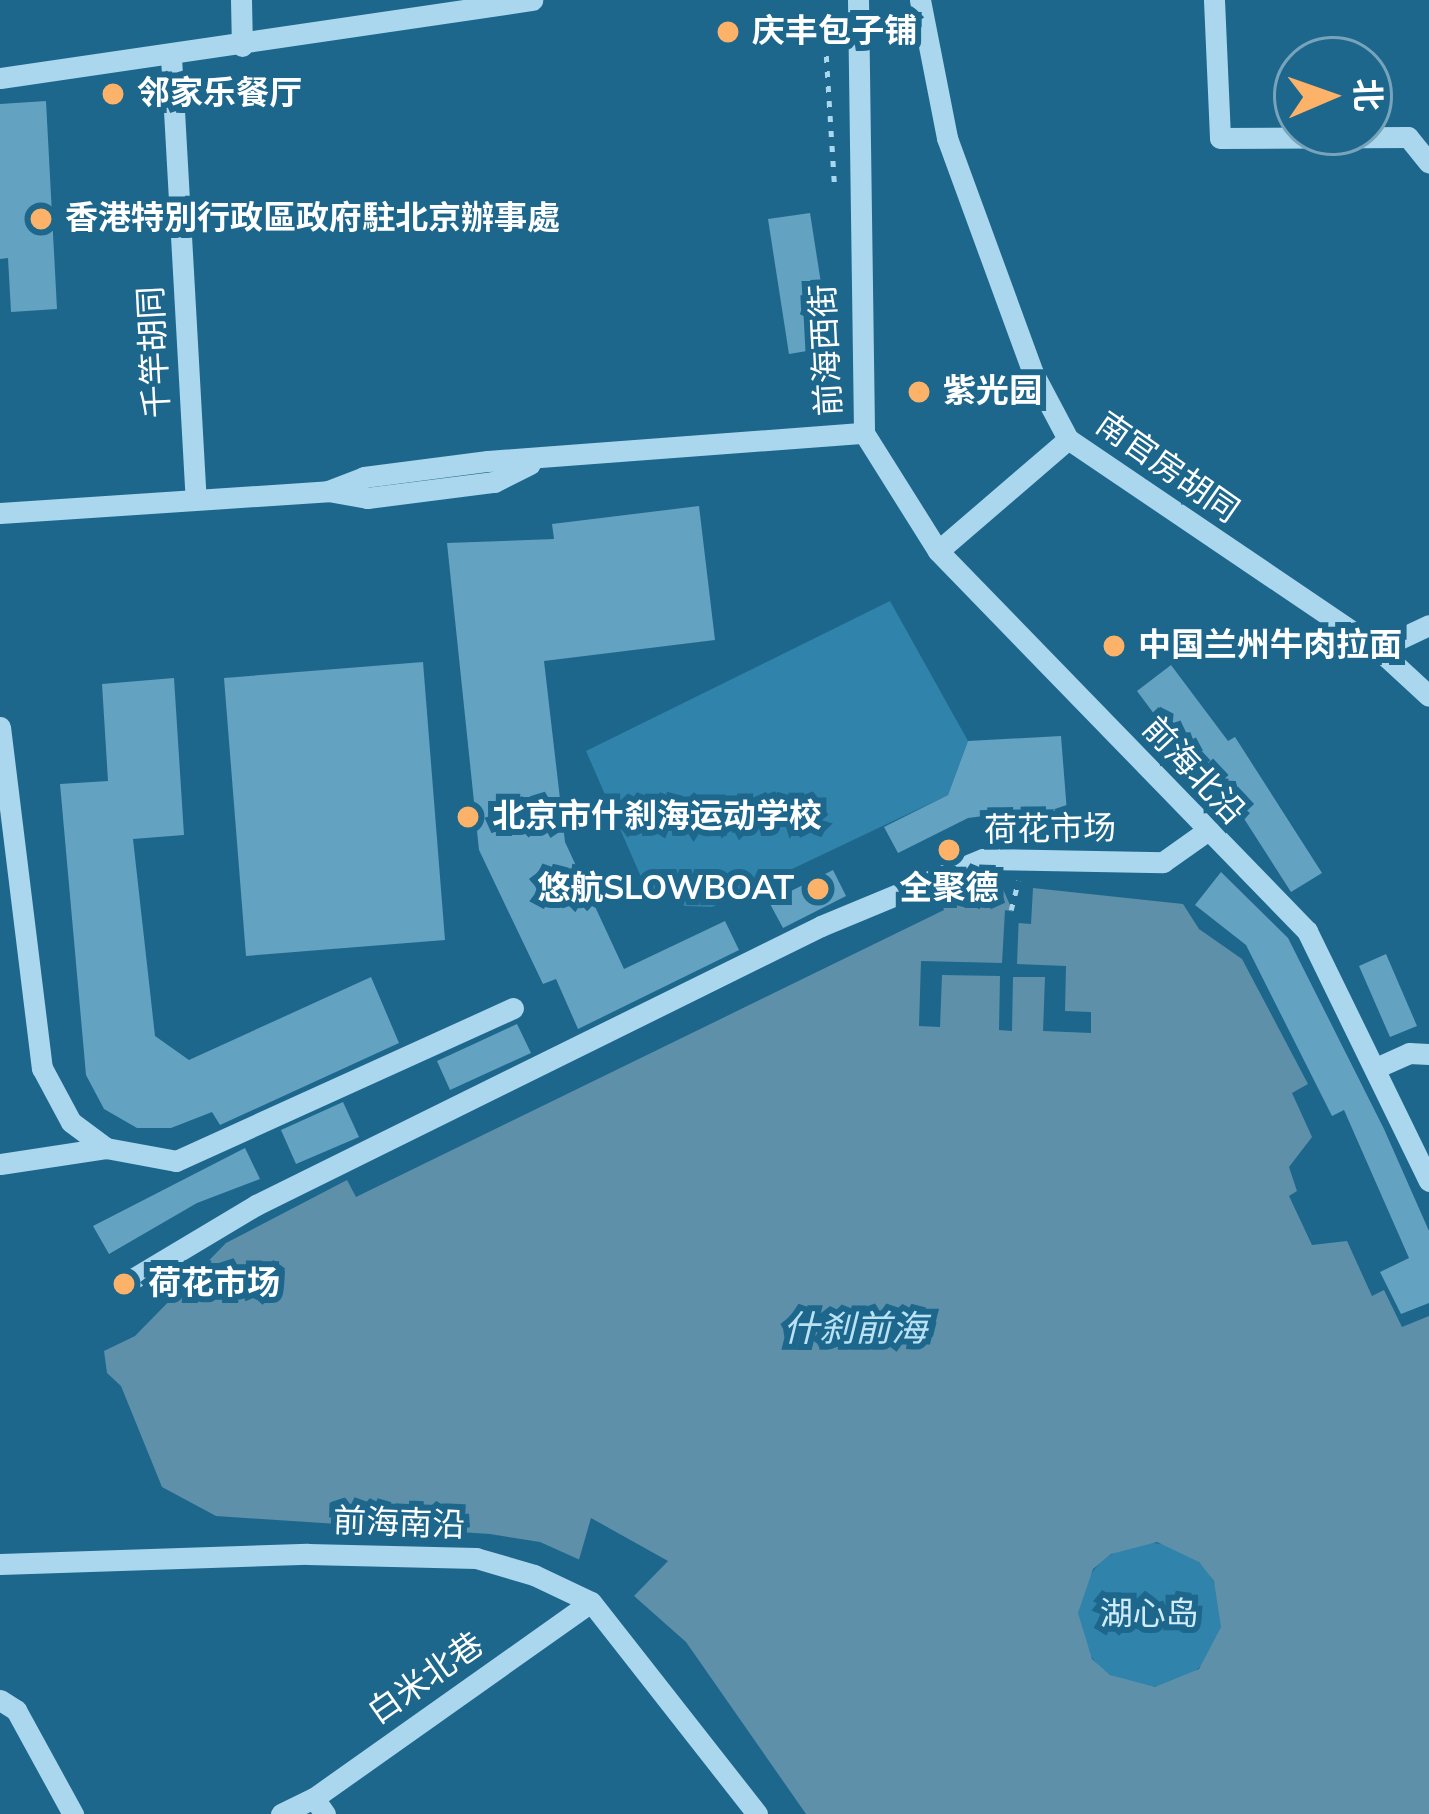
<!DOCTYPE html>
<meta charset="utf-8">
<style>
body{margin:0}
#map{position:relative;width:1429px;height:1814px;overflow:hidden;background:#1d678d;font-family:"Nunito Sans","Noto Sans SC",sans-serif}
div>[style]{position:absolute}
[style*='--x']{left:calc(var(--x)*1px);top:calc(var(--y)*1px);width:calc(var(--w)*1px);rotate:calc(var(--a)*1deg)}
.green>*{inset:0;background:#3083ab}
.round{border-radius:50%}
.water>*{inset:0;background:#5e90aa}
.pier>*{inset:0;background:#1d678d}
.building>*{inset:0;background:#63a2c1}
.path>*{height:4.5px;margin-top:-2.25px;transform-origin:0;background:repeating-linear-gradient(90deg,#aad7ed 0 6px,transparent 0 15px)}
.minor>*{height:21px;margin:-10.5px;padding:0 10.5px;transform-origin:10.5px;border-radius:10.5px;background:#aad7ed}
.dots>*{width:33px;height:33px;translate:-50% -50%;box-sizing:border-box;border:6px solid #1d678d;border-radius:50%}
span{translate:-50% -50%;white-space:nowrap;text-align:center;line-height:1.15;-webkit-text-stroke:12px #1d678d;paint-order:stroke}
.poi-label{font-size:33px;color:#fff;font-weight:700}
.left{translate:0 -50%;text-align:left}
.right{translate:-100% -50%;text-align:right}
.street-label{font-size:33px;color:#fff}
.park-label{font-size:33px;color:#d0ecf9}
.water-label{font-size:36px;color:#bae2f5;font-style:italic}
.north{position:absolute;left:1273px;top:36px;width:120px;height:120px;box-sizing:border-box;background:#1d678d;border:3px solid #77a4bb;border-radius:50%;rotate:88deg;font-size:33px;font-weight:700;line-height:48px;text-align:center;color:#fff}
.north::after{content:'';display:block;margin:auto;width:42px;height:54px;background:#fcb269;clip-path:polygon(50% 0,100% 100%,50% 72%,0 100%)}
</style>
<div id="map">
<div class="green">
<div style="clip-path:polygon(890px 601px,968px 741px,948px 795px,712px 907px,685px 906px,645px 886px,586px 751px)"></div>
<div class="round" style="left:1078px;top:1543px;width:144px;height:144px"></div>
</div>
<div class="water">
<div style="clip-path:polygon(evenodd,998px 878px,1018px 923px,1031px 924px,1033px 888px,1183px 904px,1199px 929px,1242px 959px,1308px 1084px,1292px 1093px,1312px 1137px,1289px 1167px,1297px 1191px,1289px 1196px,1312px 1245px,1347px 1241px,1372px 1296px,1384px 1290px,1402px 1327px,1429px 1316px,1429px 1814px,806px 1814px,686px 1642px,607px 1572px,540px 1542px,490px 1534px,216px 1516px,162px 1487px,121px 1386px,107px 1373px,104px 1351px,135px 1336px,226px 1243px,347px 1180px,356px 1197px,944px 910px,939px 893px,998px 878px,1157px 1542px,1199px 1562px,1214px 1581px,1221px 1627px,1199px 1669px,1155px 1687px,1110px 1675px,1092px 1659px,1078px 1613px,1093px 1569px,1111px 1554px,1157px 1542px)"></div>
</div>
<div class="pier">
<div style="clip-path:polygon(1005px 910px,1019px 913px,1017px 964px,1066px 966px,1065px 1011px,1091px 1012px,1091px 1033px,1043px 1031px,1045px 977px,1013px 977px,1012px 1031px,999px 1030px,1000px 976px,942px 975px,940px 1027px,919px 1026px,921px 961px,1002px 963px)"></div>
<div style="clip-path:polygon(591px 1518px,668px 1561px,633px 1597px,578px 1563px)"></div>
</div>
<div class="building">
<div style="clip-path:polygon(46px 101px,57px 309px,11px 312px,8px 258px,0 259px,0 104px)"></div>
<div style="clip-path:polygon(810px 213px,831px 347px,789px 354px,768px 219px)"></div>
<div style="clip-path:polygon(699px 506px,715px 640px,544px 661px,565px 842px,624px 969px,725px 921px,739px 950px,578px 1029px,556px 979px,543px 984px,479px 850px,447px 543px,554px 539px,552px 524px)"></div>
<div style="clip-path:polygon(423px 662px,445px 940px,246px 956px,224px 678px)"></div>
<div style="clip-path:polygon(1171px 665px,1228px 741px,1235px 737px,1322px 873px,1291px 892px,1191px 736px,1178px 746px,1137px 691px)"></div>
<div style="clip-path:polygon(174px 678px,184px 835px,133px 839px,155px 1036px,189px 1060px,371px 977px,399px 1043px,220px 1125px,212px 1112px,171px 1128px,137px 1128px,104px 1109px,86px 1075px,60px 784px,108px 781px,102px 684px)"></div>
<div style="clip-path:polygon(1061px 736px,1068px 825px,1001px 834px,999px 814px,968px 818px,898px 853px,884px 827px,948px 795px,968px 741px)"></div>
<div style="clip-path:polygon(833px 870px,846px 896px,783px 928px,769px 902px)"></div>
<div style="clip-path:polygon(1221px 872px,1288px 938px,1384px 1129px,1429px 1231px,1429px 1303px,1401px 1314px,1380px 1272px,1409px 1258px,1344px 1110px,1332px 1116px,1246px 945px,1195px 905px)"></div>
<div style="clip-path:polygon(1386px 954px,1417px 1026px,1390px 1037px,1359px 966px)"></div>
<div style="clip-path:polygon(517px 1024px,531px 1053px,450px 1090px,437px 1061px)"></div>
<div style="clip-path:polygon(343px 1102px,359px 1137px,296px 1164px,281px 1130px)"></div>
<div style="clip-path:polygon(245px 1148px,260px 1179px,197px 1203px,109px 1254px,93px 1226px)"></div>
</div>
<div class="path">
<div style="--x:834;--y:182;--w:142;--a:-93.6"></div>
<div style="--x:825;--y:40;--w:15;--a:-48"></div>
<div style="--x:1011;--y:910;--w:30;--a:-76"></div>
</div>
<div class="minor">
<div style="--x:241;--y:0;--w:46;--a:88.8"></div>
<div style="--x:858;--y:0;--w:433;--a:89.2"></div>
<div style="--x:864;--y:433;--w:139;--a:57.9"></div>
<div style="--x:938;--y:551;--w:530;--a:45.84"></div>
<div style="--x:1307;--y:931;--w:278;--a:64"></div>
<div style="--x:920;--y:0;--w:141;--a:78.9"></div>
<div style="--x:947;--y:138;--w:250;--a:69.9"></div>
<div style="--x:1033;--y:373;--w:75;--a:62.1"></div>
<div style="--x:1068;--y:439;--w:374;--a:34.1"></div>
<div style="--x:1378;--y:649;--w:69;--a:42.7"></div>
<div style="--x:1214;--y:0;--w:138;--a:87.5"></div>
<div style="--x:1220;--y:138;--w:188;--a:-0.3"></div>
<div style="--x:1408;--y:137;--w:33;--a:51"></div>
<div style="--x:171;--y:57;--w:443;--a:86.8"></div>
<div style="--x:0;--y:78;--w:538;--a:-8.34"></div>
<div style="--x:328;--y:491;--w:39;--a:-21"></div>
<div style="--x:364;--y:477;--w:125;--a:-7.4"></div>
<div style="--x:488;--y:461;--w:377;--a:-4.3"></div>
<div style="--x:0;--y:513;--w:329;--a:-3.8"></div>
<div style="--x:328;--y:491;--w:40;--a:10"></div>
<div style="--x:367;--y:498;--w:128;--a:-7.2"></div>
<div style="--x:494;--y:482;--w:40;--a:-26.6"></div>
<div style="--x:938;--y:551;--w:172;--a:-40.7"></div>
<div style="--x:1378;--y:649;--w:56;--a:-25.2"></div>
<div style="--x:0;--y:727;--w:344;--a:83"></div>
<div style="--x:42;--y:1068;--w:61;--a:61.8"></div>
<div style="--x:71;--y:1122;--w:44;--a:36.6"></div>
<div style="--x:106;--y:1148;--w:71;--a:10.5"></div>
<div style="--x:176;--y:1161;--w:370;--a:-24.4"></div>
<div style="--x:1378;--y:1067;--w:34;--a:-24"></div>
<div style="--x:1409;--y:1053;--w:20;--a:3"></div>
<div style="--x:0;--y:1164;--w:107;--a:-8.6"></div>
<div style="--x:124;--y:1284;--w:154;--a:-30.9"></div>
<div style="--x:256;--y:1205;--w:630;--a:-26.28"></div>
<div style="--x:821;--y:926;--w:175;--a:-22.5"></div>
<div style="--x:983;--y:859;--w:180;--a:1"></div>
<div style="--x:1163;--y:862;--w:50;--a:-35.3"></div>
<div style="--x:0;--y:1564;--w:308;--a:-1.9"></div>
<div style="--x:308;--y:1554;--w:168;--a:1.4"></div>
<div style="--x:476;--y:1558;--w:60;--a:16.3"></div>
<div style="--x:534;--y:1575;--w:63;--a:25.3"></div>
<div style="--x:591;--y:1602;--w:269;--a:51.9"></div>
<div style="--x:0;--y:1700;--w:19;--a:32"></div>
<div style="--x:16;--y:1710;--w:119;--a:61.3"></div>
<div style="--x:281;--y:1814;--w:37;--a:-26"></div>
<div style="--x:325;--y:1814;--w:19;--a:-125"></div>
<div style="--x:314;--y:1798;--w:339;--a:-35.3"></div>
</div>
<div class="dots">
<div style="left:728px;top:32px;background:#fcb269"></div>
<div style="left:113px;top:94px;background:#fcb269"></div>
<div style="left:41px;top:219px;background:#fcb269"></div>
<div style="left:919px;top:392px;background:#fcb269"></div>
<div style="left:1114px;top:646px;background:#fcb269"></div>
<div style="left:468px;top:817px;background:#fcb269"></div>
<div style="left:949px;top:850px;background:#fcb269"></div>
<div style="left:818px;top:889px;background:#fcb269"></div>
<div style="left:124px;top:1284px;background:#fcb269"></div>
</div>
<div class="poi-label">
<span class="left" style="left:752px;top:32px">庆丰包子铺</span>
<span class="left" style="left:137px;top:94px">邻家乐餐厅</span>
<span class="left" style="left:65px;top:219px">香港特別行政區政府駐北京辦事處</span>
<span class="left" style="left:943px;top:392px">紫光园</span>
<span class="left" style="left:1138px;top:646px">中国兰州牛肉拉面</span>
<span class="left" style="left:492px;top:817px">北京市什刹海运动学校</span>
<span class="right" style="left:794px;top:889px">悠航SLOWBOAT</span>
<span style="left:949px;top:889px">全聚德</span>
<span class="left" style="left:148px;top:1284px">荷花市场</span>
</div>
<div class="street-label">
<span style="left:827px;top:350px;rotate:-93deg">前海西街</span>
<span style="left:155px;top:352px;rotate:-93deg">千竿胡同</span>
<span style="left:1167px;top:468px;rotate:35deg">南官房胡同</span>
<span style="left:1193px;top:771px;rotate:47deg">前海北沿</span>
<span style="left:1050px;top:830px;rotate:-1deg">荷花市场</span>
<span style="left:399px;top:1524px;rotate:2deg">前海南沿</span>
<span style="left:426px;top:1679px;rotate:-35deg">白米北巷</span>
</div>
<div class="park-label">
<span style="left:1149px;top:1615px">湖心岛</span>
</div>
<div class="water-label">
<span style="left:855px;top:1330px">什刹前海</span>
</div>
<div class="north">北</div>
</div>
